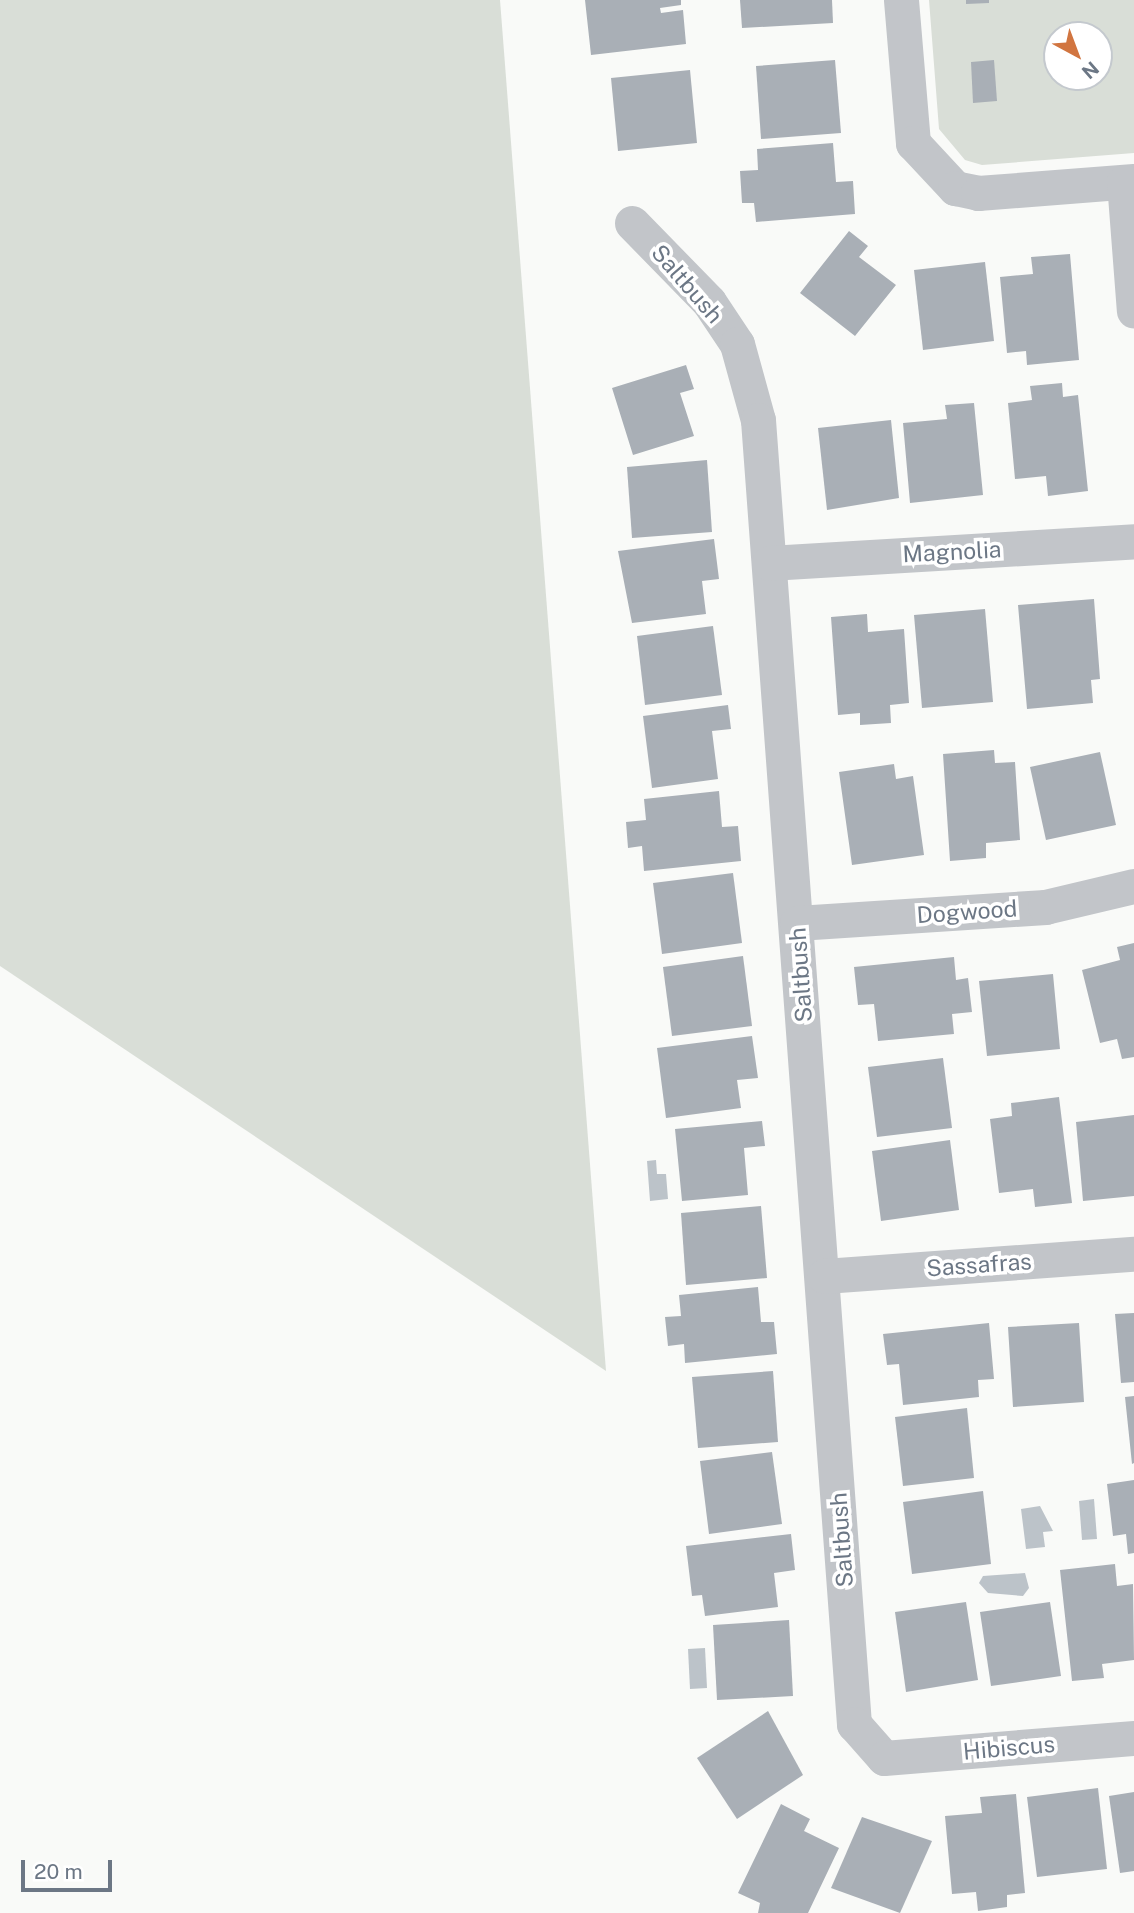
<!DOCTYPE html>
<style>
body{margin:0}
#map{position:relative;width:1134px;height:1913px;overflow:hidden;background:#f9faf8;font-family:"Public Sans",sans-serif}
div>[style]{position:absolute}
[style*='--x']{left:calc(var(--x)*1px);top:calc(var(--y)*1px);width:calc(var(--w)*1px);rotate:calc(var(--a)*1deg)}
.green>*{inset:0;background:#d9ded7}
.water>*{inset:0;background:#bcc3c9}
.building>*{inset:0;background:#a9afb6}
.minor>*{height:35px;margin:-17.5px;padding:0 17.5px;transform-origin:17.5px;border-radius:17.5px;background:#c2c5c9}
span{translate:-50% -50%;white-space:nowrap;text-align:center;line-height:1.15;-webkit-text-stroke:7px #fff;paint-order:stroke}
.street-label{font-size:23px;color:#6c7785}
.north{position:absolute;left:1043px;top:21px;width:70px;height:70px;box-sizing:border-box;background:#fff;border:2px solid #c4c9ce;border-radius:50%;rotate:139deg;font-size:19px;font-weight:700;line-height:28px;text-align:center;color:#6c7785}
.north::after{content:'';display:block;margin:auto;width:24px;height:32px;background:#d17540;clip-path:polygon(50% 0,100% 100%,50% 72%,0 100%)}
.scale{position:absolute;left:21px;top:1860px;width:91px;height:32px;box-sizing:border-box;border:4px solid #6c7785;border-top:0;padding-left:9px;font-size:21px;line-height:24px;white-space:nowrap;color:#6c7785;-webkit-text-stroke:5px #fff;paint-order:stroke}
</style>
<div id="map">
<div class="green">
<div style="clip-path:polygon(0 0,500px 0,606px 1371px,0 966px)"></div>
<div style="clip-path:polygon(evenodd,929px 0,1134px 0,1134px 153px,982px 165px,965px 160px,939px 129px,929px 0,1057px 35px,1099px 35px,1099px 77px,1057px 77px,1057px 35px)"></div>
</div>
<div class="water">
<div style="clip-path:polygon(656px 1160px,657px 1174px,666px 1174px,668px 1199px,650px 1201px,647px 1161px)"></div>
<div style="clip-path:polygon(1094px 1499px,1097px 1539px,1082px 1540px,1079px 1501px)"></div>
<div style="clip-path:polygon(1040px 1506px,1053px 1531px,1043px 1532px,1045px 1547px,1026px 1549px,1021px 1509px)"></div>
<div style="clip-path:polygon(1025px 1573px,1029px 1588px,1023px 1596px,988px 1593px,979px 1583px,983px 1576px)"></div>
<div style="clip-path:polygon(705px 1648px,707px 1688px,690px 1689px,688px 1649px)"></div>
</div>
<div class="building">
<div style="clip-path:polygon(585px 0,681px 0,681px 5px,660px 8px,661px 13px,683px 10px,686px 44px,591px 55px)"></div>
<div style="clip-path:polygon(740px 0,832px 0,833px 23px,742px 28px)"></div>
<div style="clip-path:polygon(966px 0,989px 0,989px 3px,966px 4px)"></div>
<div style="clip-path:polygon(835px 60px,841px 133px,761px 139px,756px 66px)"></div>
<div style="clip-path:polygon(994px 60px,997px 101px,973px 103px,971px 62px)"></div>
<div style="clip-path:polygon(690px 70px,697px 143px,618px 151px,611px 78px)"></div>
<div style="clip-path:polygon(833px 143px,836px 182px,853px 181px,855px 214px,756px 222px,754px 203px,742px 203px,740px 171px,758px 170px,757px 149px)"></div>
<div style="clip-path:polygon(849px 231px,868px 246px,859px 257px,896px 285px,855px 336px,800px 293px)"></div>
<div style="clip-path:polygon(1070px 254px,1079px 360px,1027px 365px,1026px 351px,1007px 353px,1000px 277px,1033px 274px,1031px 257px)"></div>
<div style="clip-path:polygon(985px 262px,994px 341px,923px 350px,914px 270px)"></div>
<div style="clip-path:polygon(686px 365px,694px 389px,680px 393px,694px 436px,633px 455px,612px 388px)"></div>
<div style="clip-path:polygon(1062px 383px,1063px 397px,1078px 395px,1088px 491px,1048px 496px,1046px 476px,1015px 479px,1008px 403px,1032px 400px,1030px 386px)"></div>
<div style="clip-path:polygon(974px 403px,983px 495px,910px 503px,903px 423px,947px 419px,945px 405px)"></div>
<div style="clip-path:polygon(891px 420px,899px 498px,827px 510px,818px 428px)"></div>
<div style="clip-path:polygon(707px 460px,712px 532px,632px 538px,627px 467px)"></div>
<div style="clip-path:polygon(714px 539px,719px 579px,702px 581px,706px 614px,632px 623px,618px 551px)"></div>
<div style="clip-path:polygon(1094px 599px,1100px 679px,1091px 680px,1093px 703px,1027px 709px,1018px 605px)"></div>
<div style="clip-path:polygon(985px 609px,993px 702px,922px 708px,914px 615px)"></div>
<div style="clip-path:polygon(867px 614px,868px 632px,904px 629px,909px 703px,890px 705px,891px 723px,860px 725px,860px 713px,838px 715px,831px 617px)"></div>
<div style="clip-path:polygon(713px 626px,722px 695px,645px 705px,637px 636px)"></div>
<div style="clip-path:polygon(728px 705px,731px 729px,712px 731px,718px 779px,652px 788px,643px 716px)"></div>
<div style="clip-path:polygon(994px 750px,995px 763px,1015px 762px,1020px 840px,986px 843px,986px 858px,950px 861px,943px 754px)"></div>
<div style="clip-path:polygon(1100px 752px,1116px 825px,1046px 840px,1030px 767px)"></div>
<div style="clip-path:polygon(894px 764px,896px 779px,913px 776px,924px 855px,852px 865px,839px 772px)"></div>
<div style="clip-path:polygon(719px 791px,722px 827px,738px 826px,741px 861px,644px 871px,642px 846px,628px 848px,626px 822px,646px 820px,644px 799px)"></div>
<div style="clip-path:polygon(733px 873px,742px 943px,662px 954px,653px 883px)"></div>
<div style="clip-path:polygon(1134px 943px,1134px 1057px,1122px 1059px,1117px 1039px,1100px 1043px,1082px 970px,1120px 960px,1117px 947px)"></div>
<div style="clip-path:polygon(743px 956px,752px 1026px,672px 1036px,663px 967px)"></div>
<div style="clip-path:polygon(954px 957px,956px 980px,968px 978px,972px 1012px,952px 1014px,954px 1034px,878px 1041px,874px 1004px,858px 1005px,854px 967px)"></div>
<div style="clip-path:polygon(1053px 974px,1060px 1049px,987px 1056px,979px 981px)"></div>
<div style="clip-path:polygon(752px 1036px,758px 1078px,737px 1080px,741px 1108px,666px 1118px,657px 1048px)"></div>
<div style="clip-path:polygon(943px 1058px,952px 1128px,877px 1137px,868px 1067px)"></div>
<div style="clip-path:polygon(1059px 1097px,1072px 1203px,1035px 1207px,1033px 1189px,999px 1193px,990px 1119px,1012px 1116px,1011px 1103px)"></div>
<div style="clip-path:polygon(1134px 1115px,1134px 1196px,1083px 1201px,1076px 1122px)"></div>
<div style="clip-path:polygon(762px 1121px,765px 1146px,744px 1148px,748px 1195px,682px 1201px,675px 1129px)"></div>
<div style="clip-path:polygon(950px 1140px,959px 1210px,881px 1221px,872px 1151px)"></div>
<div style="clip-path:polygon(761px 1206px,767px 1278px,686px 1285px,681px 1213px)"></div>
<div style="clip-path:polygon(758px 1287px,761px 1322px,774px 1322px,777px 1354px,685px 1363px,684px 1344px,668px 1346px,665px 1317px,681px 1316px,679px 1295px)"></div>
<div style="clip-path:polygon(1134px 1313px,1134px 1382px,1121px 1383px,1115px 1314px)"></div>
<div style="clip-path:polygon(989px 1323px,994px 1379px,978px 1380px,979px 1397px,903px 1405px,899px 1364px,887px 1365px,883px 1334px)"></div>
<div style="clip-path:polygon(1079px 1323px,1084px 1402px,1013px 1407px,1008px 1327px)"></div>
<div style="clip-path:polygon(773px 1371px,778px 1442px,698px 1448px,692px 1377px)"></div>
<div style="clip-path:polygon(1134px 1396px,1134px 1463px,1132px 1464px,1125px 1397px)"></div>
<div style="clip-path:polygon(967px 1408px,974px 1478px,903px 1486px,895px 1417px)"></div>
<div style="clip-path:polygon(772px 1452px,782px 1524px,709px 1534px,700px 1461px)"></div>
<div style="clip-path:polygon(1134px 1480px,1134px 1553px,1128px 1554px,1126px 1534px,1113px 1536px,1107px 1484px)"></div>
<div style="clip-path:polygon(983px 1491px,991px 1564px,912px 1574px,903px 1502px)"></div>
<div style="clip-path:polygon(791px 1534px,795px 1570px,774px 1573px,778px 1607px,705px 1616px,702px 1595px,692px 1596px,686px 1546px)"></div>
<div style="clip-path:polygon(1115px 1564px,1117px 1586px,1133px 1584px,1134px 1660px,1102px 1664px,1104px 1678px,1072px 1681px,1060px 1570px)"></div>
<div style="clip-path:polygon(966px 1602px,978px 1680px,906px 1692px,895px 1612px)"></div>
<div style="clip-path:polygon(1050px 1602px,1061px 1676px,991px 1686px,980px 1612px)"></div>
<div style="clip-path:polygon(789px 1620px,793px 1696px,717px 1700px,713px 1625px)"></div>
<div style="clip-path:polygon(768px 1711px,803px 1775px,737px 1819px,697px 1758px)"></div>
<div style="clip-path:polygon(1098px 1788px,1107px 1869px,1037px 1877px,1027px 1797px)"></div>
<div style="clip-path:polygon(1134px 1792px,1134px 1871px,1120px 1873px,1109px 1796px)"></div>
<div style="clip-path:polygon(1016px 1794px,1025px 1893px,1007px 1895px,1007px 1907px,978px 1911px,976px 1892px,952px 1894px,945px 1816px,982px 1813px,980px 1797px)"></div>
<div style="clip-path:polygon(781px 1804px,810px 1819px,804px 1831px,839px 1848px,808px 1913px,758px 1913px,760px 1903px,738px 1893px)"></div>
<div style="clip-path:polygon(862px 1817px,932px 1841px,900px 1913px,831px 1888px)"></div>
</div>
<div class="minor">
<div style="--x:901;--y:0;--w:144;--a:85.2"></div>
<div style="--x:913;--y:143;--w:62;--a:47"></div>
<div style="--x:955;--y:188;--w:24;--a:12"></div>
<div style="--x:978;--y:193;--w:156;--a:-4.4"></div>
<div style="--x:1124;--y:182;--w:129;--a:85.6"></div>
<div style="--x:632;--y:223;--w:110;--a:45.7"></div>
<div style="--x:709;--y:302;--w:50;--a:56.3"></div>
<div style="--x:737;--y:344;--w:79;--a:74.6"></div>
<div style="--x:758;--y:420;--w:1308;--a:85.79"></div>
<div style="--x:854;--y:1724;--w:45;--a:48.6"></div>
<div style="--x:884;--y:1758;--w:251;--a:-4.6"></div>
<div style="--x:769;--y:563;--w:366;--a:-3.4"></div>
<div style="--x:797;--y:923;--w:249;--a:-3.7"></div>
<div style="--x:1045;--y:907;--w:91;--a:-13.3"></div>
<div style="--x:824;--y:1276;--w:311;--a:-4.1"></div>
</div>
<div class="street-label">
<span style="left:687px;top:284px;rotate:49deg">Saltbush</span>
<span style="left:952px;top:552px;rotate:-3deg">Magnolia</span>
<span style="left:967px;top:912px;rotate:-4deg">Dogwood</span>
<span style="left:801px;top:975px;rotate:-94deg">Saltbush</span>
<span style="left:979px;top:1265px;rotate:-4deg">Sassafras</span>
<span style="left:842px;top:1540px;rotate:-94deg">Saltbush</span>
<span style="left:1009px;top:1748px;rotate:-5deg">Hibiscus</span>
</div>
<div class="north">N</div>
<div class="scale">20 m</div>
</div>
